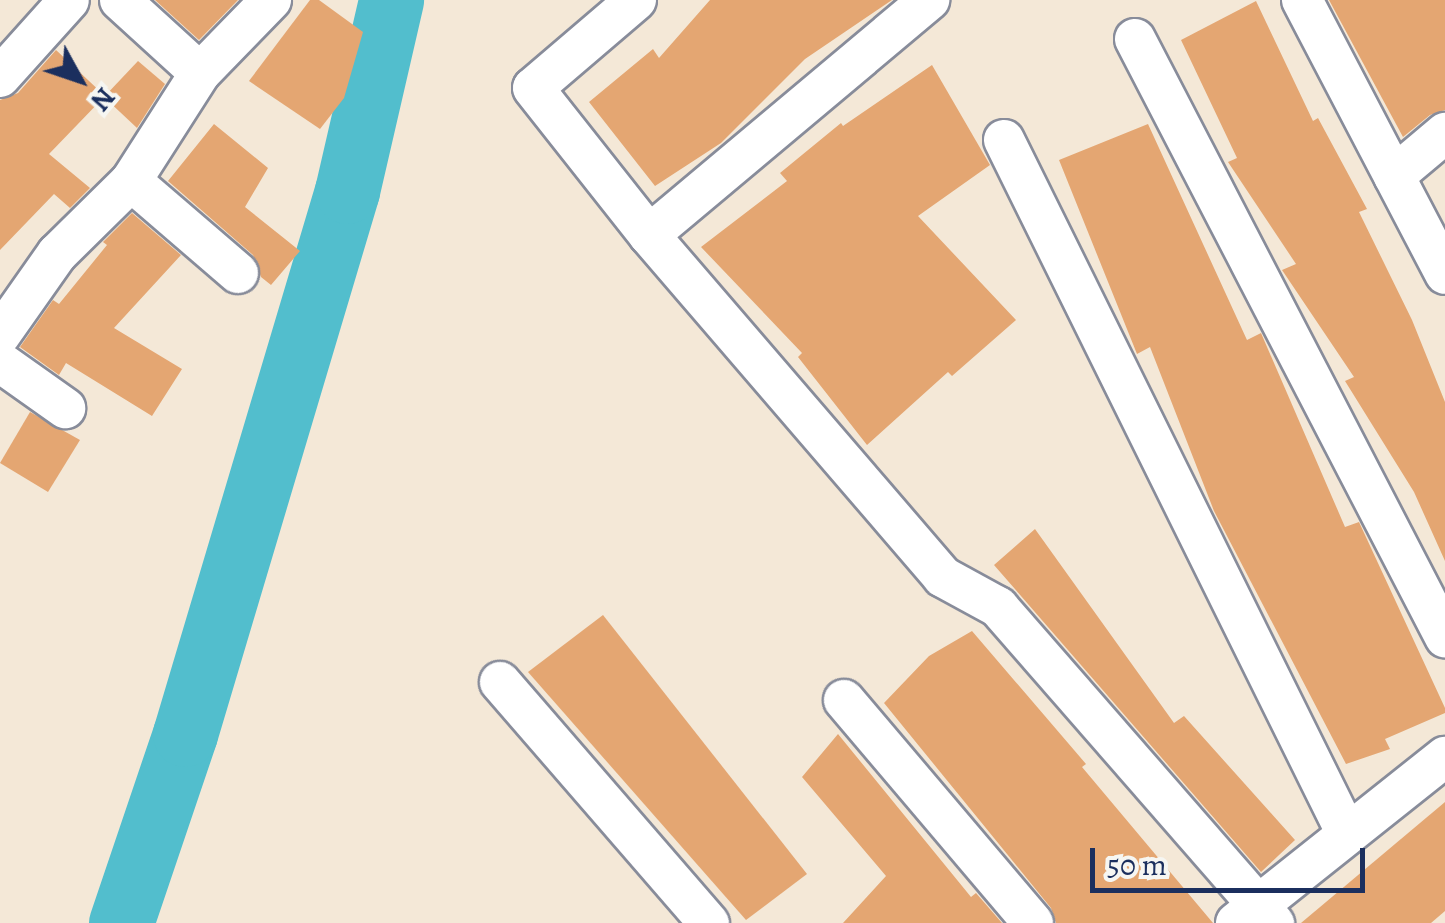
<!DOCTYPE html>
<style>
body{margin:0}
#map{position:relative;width:1445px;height:923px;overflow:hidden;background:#f4e8d7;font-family:Alegreya,serif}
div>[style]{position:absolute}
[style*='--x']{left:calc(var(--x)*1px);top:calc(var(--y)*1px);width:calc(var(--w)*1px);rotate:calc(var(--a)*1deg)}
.river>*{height:65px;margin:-32.5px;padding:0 32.5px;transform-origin:32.5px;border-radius:32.5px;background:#52becd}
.building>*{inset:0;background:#e4a672}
.roads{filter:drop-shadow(2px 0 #888c9a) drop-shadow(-2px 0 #888c9a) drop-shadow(0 2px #888c9a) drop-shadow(0 -2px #888c9a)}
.street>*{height:40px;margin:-20px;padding:0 20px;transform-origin:20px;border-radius:20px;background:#fff}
span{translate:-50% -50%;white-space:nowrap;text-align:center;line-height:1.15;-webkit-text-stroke:8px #f6f6f2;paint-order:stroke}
.north{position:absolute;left:30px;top:30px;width:100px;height:100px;-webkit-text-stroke:8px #f6f6f2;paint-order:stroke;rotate:130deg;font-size:28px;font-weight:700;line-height:40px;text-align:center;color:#1b2f5e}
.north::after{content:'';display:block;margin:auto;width:35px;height:45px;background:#1b2f5e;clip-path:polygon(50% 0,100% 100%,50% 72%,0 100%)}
.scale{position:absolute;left:1090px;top:848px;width:275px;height:45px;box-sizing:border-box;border:5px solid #1b2f5e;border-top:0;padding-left:12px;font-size:30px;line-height:35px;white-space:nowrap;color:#1b2f5e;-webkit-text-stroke:8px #f6f6f2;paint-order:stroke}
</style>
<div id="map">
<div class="river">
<div style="--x:121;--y:923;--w:200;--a:-71.3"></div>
<div style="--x:185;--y:734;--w:567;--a:-73.39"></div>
<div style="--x:347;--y:191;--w:196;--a:-77"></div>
</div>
<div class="building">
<div style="clip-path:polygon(155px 0,238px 0,199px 40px)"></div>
<div style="clip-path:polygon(310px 0,319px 0,363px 32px,344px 98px,320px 129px,249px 81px)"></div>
<div style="clip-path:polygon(710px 0,892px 0,805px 59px,721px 143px,655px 186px,589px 102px,653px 49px,659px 58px)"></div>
<div style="clip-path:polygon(1329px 0,1445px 0,1445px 110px,1430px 115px,1403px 137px)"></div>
<div style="clip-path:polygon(1256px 1px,1313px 121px,1318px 118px,1367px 209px,1359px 212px,1412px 320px,1445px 402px,1445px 561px,1414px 492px,1345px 381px,1354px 377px,1282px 270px,1296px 264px,1228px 162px,1237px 158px,1181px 40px)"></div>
<div style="clip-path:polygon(56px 50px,105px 96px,49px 154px,90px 188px,70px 208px,54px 194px,0 250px,0 100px,18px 93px)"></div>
<div style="clip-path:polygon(138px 61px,165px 84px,137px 128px,104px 97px)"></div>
<div style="clip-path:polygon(932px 65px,990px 165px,918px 216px,1016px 320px,952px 376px,948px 372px,867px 445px,798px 357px,802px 353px,701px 247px,787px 181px,780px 173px,841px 123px,843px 126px)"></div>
<div style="clip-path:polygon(214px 124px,268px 168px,245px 207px,300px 251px,271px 285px,261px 277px,253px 255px,168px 181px)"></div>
<div style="clip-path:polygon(1148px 124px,1247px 340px,1261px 333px,1345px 527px,1359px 522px,1445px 708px,1445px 713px,1385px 739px,1390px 749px,1346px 764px,1214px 511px,1150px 347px,1137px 354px,1059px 160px)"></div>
<div style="clip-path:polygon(132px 213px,181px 255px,114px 328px,182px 369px,152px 416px,66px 363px,59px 375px,20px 347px,53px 300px,59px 304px,107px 245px,103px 242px)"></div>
<div style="clip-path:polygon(30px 412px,80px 440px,48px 492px,0 463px)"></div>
<div style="clip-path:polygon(1035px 529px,1174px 723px,1184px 716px,1295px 840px,1261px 872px,994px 565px)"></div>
<div style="clip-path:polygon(603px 615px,807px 874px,746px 920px,528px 672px)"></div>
<div style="clip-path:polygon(972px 631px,1086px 764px,1082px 767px,1213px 923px,1056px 923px,1051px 908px,884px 703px,929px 656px)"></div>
<div style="clip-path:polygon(838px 734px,971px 897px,976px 893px,1002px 923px,843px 923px,886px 876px,802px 777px)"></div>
<div style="clip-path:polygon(1445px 802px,1445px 911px,1431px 923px,1301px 923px)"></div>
</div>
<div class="roads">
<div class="street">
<div style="--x:120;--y:0;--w:108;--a:42.4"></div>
<div style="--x:636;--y:0;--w:135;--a:139.5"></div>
<div style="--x:533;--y:88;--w:187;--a:51.7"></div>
<div style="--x:649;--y:235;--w:451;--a:49.3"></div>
<div style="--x:943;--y:577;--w:63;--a:28.6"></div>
<div style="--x:998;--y:607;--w:420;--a:48.9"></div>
<div style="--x:1302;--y:0;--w:309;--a:62.4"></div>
<div style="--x:1135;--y:39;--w:674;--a:62.6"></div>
<div style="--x:0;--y:77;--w:103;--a:-48.1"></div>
<div style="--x:1004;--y:140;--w:774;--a:63.7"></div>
<div style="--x:1394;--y:176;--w:67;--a:-40.1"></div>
<div style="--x:131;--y:181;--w:141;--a:40.7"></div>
<div style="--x:649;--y:235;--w:366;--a:-40"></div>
<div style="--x:0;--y:335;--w:99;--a:-54.9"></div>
<div style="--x:57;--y:254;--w:104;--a:-44.6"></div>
<div style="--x:131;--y:181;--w:128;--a:-57.4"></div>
<div style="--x:200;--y:73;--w:102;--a:-45.8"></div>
<div style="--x:0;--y:362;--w:80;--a:35.3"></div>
<div style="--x:500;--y:682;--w:319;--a:49.1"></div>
<div style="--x:844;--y:700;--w:292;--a:49.7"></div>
<div style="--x:1236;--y:923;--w:267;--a:-38.5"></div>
</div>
</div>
<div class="north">N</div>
<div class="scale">50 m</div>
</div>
